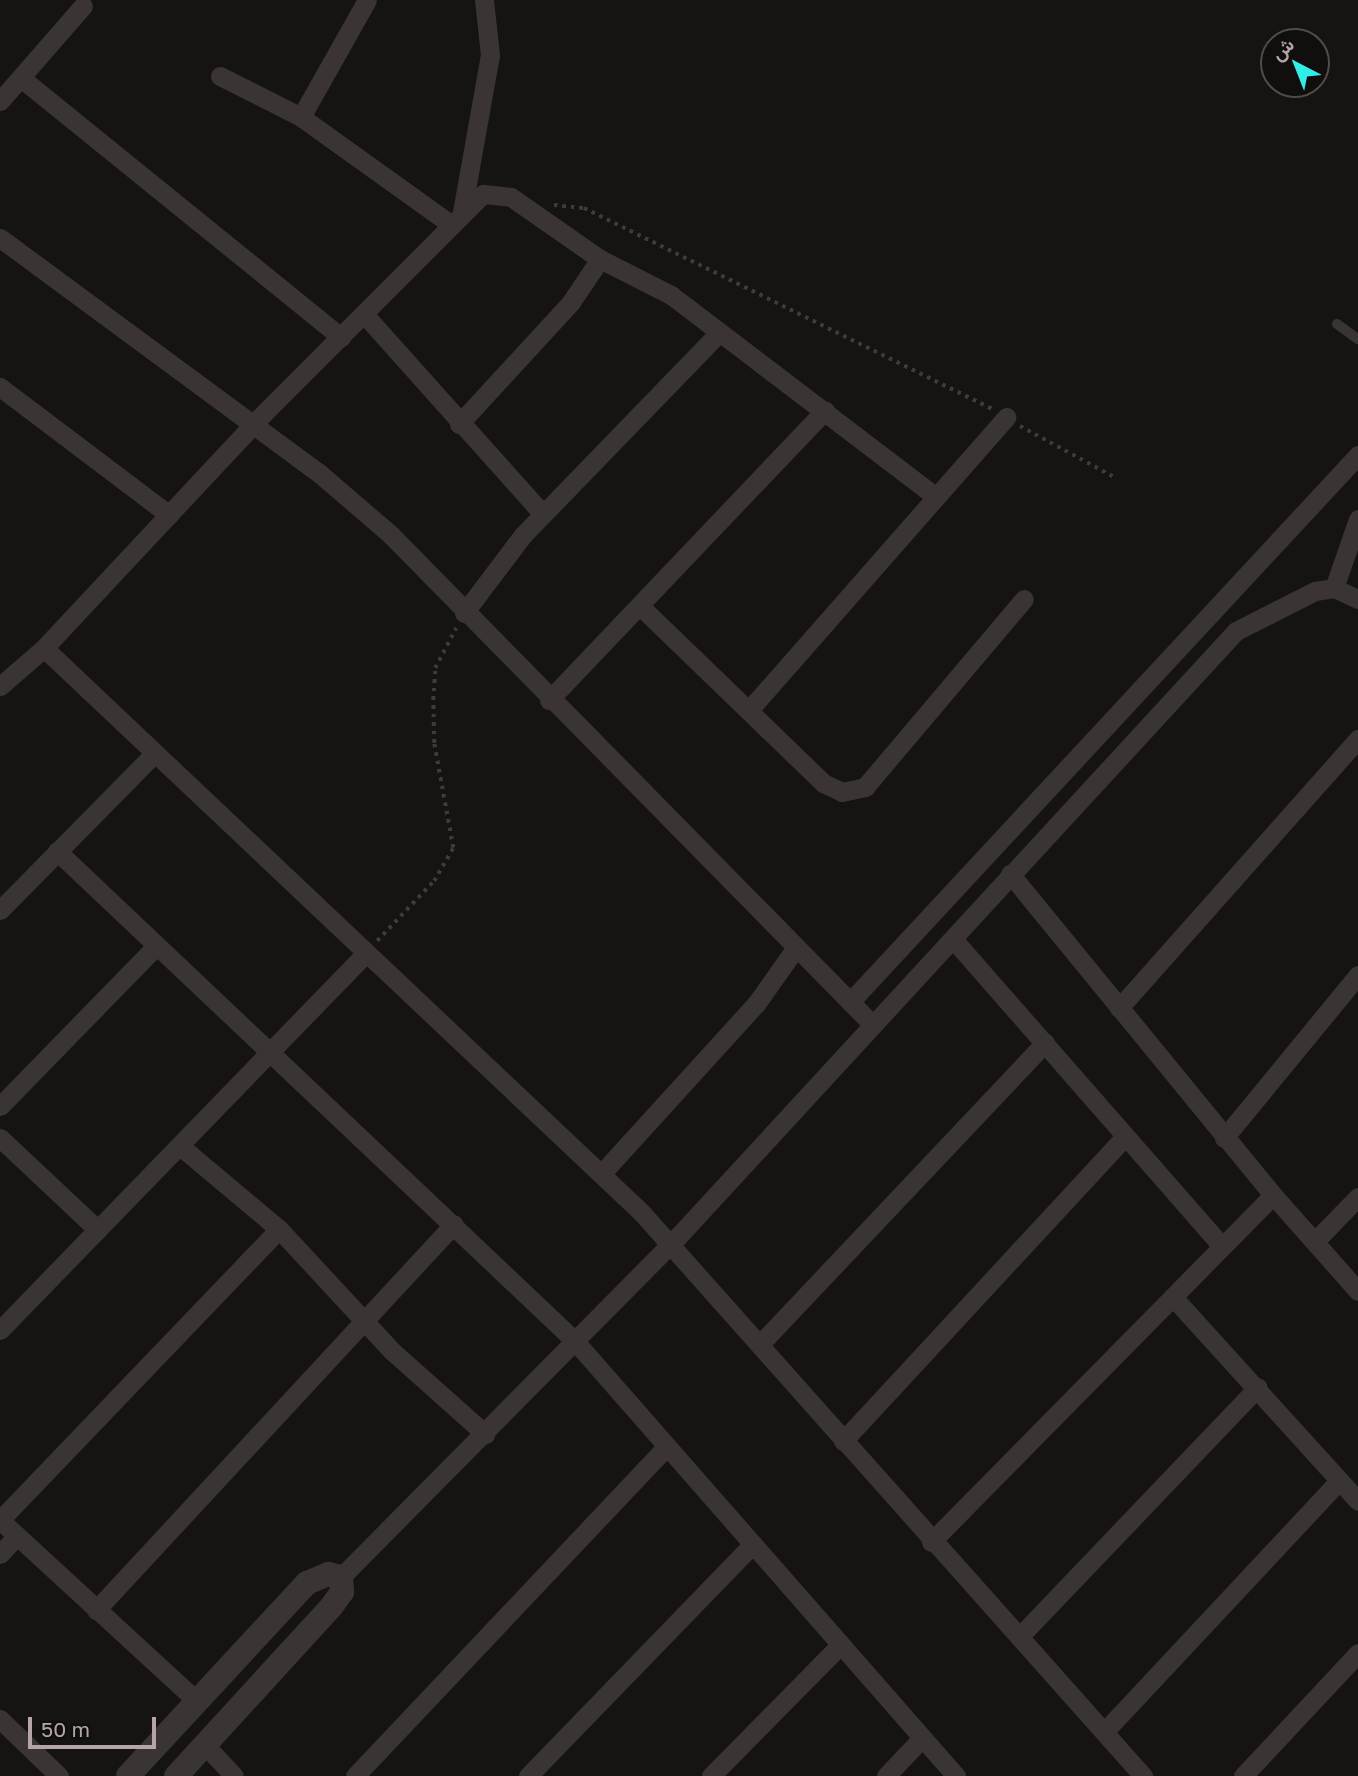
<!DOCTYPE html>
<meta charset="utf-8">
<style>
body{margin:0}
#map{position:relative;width:1358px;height:1776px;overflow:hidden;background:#151413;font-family:"Golos Text",Vazirmatn,sans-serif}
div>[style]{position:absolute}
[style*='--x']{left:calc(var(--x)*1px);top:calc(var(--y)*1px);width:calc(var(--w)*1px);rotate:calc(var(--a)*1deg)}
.path>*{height:3.5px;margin-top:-1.75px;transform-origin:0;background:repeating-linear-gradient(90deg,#413a3a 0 3.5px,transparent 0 8.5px)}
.service>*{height:10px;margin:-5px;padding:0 5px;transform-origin:5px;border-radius:5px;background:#3a3534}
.minor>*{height:19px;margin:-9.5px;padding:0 9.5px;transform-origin:9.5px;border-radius:9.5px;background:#3a3534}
.tertiary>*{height:24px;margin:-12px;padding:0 12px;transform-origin:12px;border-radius:12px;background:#3a3534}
span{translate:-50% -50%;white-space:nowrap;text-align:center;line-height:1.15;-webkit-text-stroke:6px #100f0e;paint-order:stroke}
.north{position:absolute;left:1260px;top:28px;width:70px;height:70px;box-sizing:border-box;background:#100f0e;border:2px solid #524b4a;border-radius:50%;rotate:318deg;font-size:19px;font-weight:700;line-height:28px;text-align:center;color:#b5a5a5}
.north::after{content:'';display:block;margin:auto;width:24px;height:32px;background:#31efe6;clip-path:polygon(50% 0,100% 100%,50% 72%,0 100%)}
.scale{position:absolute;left:28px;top:1717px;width:128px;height:32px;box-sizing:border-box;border:4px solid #b5a5a5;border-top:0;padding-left:9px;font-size:21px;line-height:24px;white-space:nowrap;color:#b5a5a5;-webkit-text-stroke:5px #100f0e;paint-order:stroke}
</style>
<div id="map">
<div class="path">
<div style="--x:554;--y:205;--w:30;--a:6"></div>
<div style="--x:584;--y:208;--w:455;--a:26.2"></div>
<div style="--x:1020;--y:426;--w:107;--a:28.5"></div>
<div style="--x:377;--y:941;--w:83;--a:-46.5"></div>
<div style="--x:434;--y:881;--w:38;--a:-60"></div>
<div style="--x:453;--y:848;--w:107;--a:-100.3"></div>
<div style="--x:434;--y:743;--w:43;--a:-91.3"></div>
<div style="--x:433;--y:700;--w:32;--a:-86"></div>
<div style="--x:435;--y:668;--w:45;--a:-62.3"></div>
</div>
<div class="service">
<div style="--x:1337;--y:324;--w:26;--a:36"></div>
</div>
<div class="minor">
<div style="--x:220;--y:76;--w:91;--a:26.8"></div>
<div style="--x:301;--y:117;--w:182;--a:35.6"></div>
<div style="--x:21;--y:78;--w:412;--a:39"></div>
<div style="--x:0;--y:101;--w:126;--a:-48.9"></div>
<div style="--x:301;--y:117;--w:134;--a:-60.6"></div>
<div style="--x:462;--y:212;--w:159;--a:-79.9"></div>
<div style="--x:490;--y:55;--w:55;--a:-96.2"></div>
<div style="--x:0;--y:238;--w:396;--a:36.4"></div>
<div style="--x:319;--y:473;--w:94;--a:40.7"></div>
<div style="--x:390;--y:534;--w:686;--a:45.47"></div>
<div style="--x:364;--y:314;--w:268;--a:48.2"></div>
<div style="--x:0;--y:387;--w:212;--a:37.1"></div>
<div style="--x:459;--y:424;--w:166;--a:-47.4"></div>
<div style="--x:571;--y:302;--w:52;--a:-56"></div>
<div style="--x:1334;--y:588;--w:73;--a:-70.8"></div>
<div style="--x:640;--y:606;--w:255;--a:44"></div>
<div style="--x:823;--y:783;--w:21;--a:25"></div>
<div style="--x:842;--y:792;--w:24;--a:-12"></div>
<div style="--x:865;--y:787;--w:246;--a:-49.8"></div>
<div style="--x:464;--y:613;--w:98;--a:-52.9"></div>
<div style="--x:523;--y:535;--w:280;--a:-45.9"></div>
<div style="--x:44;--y:648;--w:823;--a:43.37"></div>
<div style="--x:642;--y:1213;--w:754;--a:48.33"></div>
<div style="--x:0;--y:686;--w:58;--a:-40.8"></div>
<div style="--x:44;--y:648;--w:322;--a:-46.9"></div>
<div style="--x:264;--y:413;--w:310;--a:-45"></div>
<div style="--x:483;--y:194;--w:28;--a:6"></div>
<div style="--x:511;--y:197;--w:108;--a:34.9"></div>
<div style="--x:600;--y:259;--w:80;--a:26.9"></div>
<div style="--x:671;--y:295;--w:333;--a:37.3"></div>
<div style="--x:549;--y:700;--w:400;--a:-46.4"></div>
<div style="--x:749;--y:710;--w:390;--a:-48.7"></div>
<div style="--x:57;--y:851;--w:712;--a:43.41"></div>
<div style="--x:574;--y:1340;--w:580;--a:48.78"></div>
<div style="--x:0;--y:910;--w:219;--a:-45.4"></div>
<div style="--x:953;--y:939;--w:408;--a:48.8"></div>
<div style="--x:850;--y:1002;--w:747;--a:-47.12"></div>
<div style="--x:1119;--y:1008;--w:360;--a:-48.4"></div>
<div style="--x:0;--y:1106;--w:221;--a:-45.7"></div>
<div style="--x:0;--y:1138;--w:134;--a:43.2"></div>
<div style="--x:1224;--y:1138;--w:211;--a:-50.6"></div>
<div style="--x:180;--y:1146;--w:129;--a:40"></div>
<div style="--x:279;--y:1229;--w:166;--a:47.2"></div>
<div style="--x:392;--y:1351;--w:125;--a:41.7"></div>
<div style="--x:602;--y:1173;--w:229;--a:-47.7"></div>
<div style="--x:756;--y:1004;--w:67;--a:-54.7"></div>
<div style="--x:1273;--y:1195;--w:128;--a:48.5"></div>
<div style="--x:1316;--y:1240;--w:60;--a:-45.7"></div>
<div style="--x:1173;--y:1297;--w:275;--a:47.8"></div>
<div style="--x:0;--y:1330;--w:525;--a:-45.85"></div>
<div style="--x:762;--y:1342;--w:412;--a:-46.6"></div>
<div style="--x:843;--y:1441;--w:412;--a:-47.2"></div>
<div style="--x:0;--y:1520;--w:403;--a:-46.2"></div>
<div style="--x:0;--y:1520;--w:268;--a:42.6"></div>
<div style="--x:931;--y:1542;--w:487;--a:-45.4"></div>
<div style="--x:1273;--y:1195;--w:415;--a:-129.3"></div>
<div style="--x:0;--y:1554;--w:25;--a:-47"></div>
<div style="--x:341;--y:1577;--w:470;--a:-45.3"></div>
<div style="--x:672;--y:1243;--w:832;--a:-47.34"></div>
<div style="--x:1236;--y:631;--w:89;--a:-26.9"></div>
<div style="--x:1315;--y:591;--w:19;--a:-9"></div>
<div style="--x:1334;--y:588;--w:26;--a:25"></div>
<div style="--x:96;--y:1610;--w:526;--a:-47.16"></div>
<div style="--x:1020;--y:1636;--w:344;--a:-46.3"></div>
<div style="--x:0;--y:1719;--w:82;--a:44"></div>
<div style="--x:1104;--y:1732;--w:344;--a:-46.9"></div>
<div style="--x:205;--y:1745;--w:42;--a:46.9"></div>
<div style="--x:355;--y:1776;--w:454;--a:-46.6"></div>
<div style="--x:528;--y:1776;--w:323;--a:-45.9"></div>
<div style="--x:711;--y:1776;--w:185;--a:-45.4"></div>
<div style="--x:886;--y:1776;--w:51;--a:-46.6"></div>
<div style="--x:1243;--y:1776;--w:168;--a:-46.9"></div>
</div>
<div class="tertiary">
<div style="--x:128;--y:1776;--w:263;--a:-47.2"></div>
<div style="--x:307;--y:1583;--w:23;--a:-23"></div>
<div style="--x:328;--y:1574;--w:13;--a:13"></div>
<div style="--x:341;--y:1577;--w:15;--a:86"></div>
<div style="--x:342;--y:1592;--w:17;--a:126"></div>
<div style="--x:332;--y:1606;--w:231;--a:132.5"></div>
</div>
<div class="north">ش</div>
<div class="scale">50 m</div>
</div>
